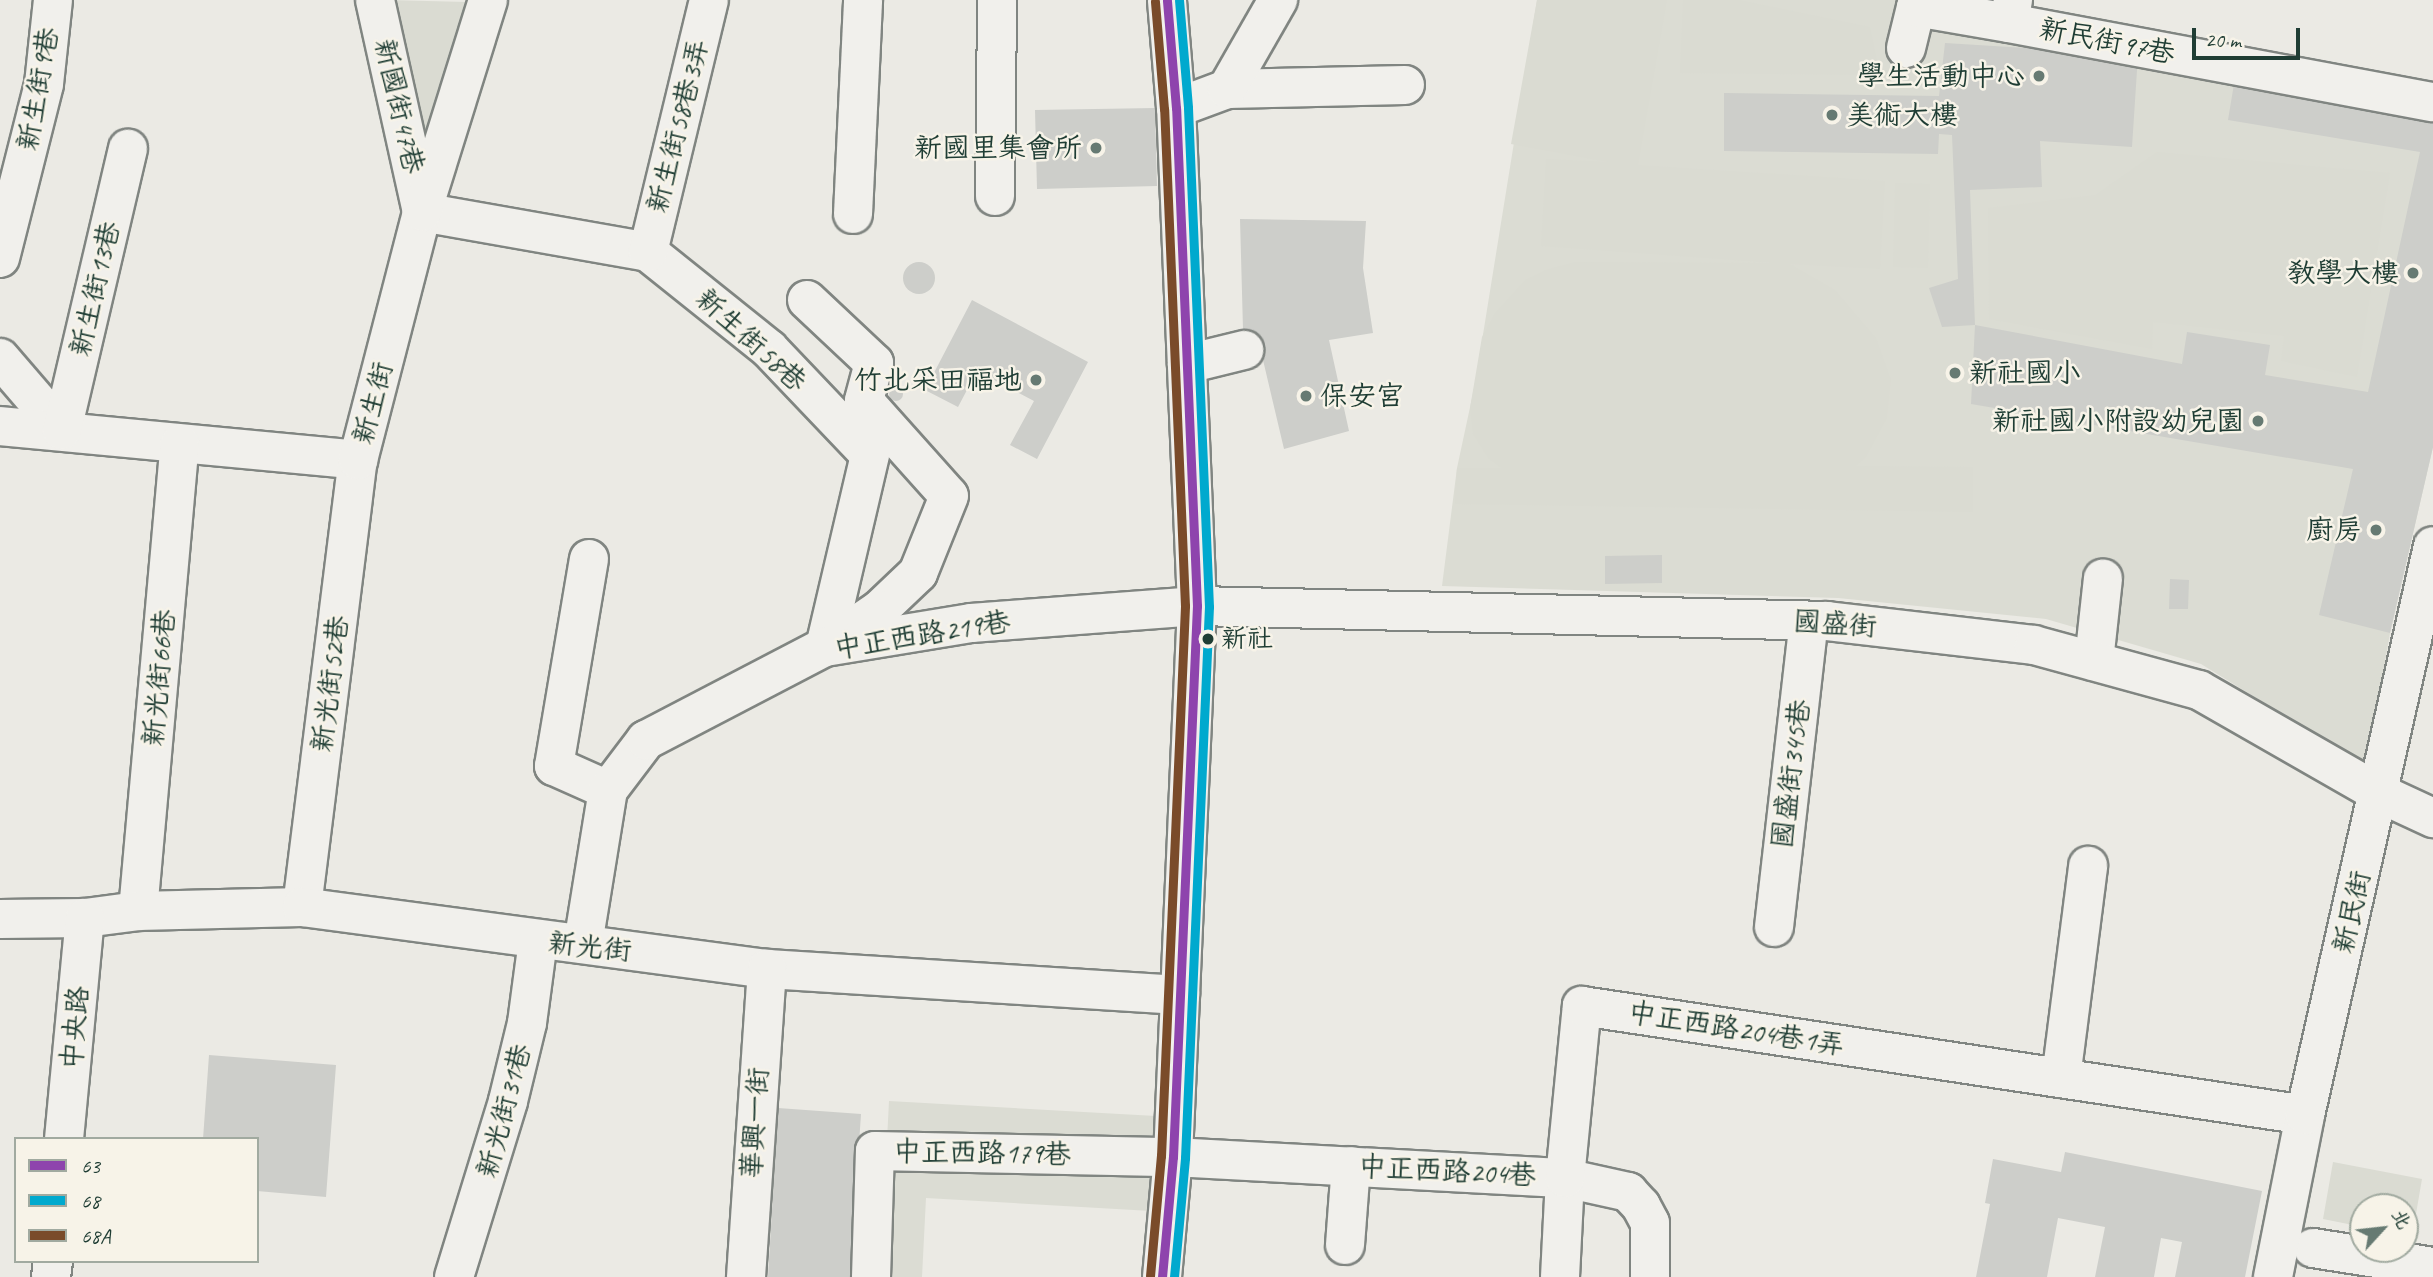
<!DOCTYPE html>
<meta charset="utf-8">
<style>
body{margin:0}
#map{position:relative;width:2433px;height:1277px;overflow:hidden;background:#ebeae4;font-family:Caveat,"LXGW WenKai TC",sans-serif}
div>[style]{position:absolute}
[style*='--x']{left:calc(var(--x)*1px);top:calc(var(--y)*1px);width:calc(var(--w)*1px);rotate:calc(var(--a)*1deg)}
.built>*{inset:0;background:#dbdcd3}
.green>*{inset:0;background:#dadbd2}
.building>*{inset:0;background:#cdceca}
.round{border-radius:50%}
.roads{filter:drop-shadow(2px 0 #808581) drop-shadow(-2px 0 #808581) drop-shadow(0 2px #808581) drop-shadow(0 -2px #808581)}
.minor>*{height:38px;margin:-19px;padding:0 19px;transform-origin:19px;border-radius:19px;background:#f1f0ec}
.major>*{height:38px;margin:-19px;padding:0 19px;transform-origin:19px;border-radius:19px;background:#f1f0ec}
.bus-1>*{height:9px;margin:-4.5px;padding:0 4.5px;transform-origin:4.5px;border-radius:4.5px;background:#8e44ad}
.bus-2>*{height:9px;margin:-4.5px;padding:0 4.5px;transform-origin:4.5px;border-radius:4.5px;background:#00a9ce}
.bus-3>*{height:9px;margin:-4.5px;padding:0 4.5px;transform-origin:4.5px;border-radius:4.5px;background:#7a4b2a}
.dots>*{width:19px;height:19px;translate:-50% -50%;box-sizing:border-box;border:4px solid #f7f3e8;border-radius:50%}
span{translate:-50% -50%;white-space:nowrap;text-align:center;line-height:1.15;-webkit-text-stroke:5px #f7f3e8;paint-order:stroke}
.bus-label{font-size:26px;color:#1f3d34}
.left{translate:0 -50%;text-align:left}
.street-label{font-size:28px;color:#1f3d34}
.poi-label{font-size:28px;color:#1f3d34}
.right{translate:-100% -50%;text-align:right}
.legend{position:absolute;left:14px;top:1137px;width:245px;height:126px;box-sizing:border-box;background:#f7f3e8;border:2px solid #a1aaa0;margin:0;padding:9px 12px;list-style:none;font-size:21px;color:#1f3d34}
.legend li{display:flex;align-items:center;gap:14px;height:35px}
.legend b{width:35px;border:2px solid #a1aaa0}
.north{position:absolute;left:2349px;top:1193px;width:70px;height:70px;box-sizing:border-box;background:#f7f3e8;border:2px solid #a1aaa0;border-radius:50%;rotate:63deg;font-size:19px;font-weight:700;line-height:28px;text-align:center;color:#1f3d34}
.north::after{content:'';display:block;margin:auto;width:24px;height:32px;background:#667a72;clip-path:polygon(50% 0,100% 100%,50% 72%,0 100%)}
.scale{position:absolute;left:2192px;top:28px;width:108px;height:32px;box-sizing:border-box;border:4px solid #1f3d34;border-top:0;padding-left:9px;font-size:21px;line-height:24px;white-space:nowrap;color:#1f3d34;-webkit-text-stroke:5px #f7f3e8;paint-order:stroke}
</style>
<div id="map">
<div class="built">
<div style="clip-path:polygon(1537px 0,1908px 0,2433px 105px,2433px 447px,2390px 633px,2367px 766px,2201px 664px,2046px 619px,1838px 598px,1442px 586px,1457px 468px,1475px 384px)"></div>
<div style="clip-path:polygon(889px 1101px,1156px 1116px,1151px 1211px,926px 1198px,922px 1277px,880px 1277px)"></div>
</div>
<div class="green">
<div style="clip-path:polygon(387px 0,467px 2px,421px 147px)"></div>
<div style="clip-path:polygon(1537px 0,1667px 0,1638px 165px,1885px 181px,1880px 269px,1790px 264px,1835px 290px,1876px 338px,1891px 380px,1887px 418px,1866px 457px,1856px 466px,1973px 467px,1973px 512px,1455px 504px,1457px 468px,1501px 468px,1488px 458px,1473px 434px,1470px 408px,1482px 337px,1495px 313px,1525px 280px,1548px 269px,1575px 262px,1775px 263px,1541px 246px,1546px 159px,1608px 162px,1511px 144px)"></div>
<div style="clip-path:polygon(1683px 0,1739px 0,1870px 27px,1880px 75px,1680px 73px)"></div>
<div style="clip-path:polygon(2157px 152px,2390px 173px,2357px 377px,2281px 361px,2284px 336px,2153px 322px,2152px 349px,1989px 319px,1988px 208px,2095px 195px)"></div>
<div style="clip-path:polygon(1895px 183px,1930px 184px,1928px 268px,1893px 267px)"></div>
<div style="clip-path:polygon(2333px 1162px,2422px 1179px,2412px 1237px,2405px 1236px,2405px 1207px,2363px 1207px,2363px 1227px,2323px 1219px)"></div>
</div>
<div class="building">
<div style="clip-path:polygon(1945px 43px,2138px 55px,2132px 147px,2040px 141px,2042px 187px,1970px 190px,1975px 325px,2182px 364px,2187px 332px,2270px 345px,2265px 375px,2368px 392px,2420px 152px,2228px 120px,2236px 72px,2433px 105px,2433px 447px,2390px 633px,2319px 615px,2353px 469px,1971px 404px,1975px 325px,1942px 327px,1929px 288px,1958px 279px,1952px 135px,1939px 134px,1938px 154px,1724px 151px,1724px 93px,1939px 96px)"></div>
<div style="clip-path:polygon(1155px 108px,1157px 186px,1037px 189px,1035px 110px)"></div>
<div style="clip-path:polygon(1240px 219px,1366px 221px,1363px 268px,1373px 333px,1329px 340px,1349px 431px,1284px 449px,1263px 360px,1244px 366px)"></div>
<div class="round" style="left:903px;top:262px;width:32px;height:32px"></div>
<div style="clip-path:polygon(972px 300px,1088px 362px,1037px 459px,1010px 445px,1034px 401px,977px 371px,958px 407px,925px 390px)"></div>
<div class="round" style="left:889px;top:387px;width:14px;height:14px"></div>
<div style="clip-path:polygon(1662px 555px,1662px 583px,1605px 584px,1605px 556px)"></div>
<div style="clip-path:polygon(2170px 579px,2189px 580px,2188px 609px,2169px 609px)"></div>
<div style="clip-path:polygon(209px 1055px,336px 1065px,326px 1197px,257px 1191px,257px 1139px,203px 1139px)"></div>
<div style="clip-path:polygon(778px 1108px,861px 1114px,850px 1277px,768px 1277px)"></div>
<div style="clip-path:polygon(2065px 1152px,2262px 1191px,2245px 1277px,2175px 1277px,2182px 1242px,2161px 1238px,2154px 1277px,2095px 1277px,2105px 1227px,2058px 1218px,2047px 1277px,1976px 1277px,1990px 1204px,1985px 1203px,1993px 1159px,2061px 1172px)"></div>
</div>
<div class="roads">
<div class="minor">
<div style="--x:375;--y:0;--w:217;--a:77.5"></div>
<div style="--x:422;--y:212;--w:230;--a:10"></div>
<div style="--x:648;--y:252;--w:155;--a:38.7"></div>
<div style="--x:769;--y:349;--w:146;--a:46.4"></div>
<div style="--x:870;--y:455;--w:197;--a:103.2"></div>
<div style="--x:2013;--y:0;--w:23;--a:100"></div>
<div style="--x:2009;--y:23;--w:431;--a:10.6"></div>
<div style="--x:1906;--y:48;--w:42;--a:-76.3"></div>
<div style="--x:1916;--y:7;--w:94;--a:9.8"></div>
<div style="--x:1227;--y:89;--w:178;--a:-1.3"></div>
<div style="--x:1176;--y:108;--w:54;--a:-20.4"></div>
<div style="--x:1227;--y:89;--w:103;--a:-60.2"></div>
<div style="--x:995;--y:196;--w:196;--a:-89.4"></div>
<div style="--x:853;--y:214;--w:214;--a:-87.3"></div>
<div style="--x:648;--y:252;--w:259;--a:-76.4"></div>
<div style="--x:0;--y:258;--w:179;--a:-75.8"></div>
<div style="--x:44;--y:84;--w:84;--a:-83.9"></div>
<div style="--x:807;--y:300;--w:92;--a:43.2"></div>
<div style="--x:874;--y:363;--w:39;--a:105"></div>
<div style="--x:864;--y:401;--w:127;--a:48.2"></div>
<div style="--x:949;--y:496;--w:83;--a:111.9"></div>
<div style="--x:918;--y:573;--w:54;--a:136.5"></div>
<div style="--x:879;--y:610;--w:53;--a:145.7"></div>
<div style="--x:0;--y:358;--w:95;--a:49.3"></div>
<div style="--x:1187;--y:364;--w:59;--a:-13.8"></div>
<div style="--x:0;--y:426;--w:360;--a:5.4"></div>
<div style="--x:62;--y:430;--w:289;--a:-76.8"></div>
<div style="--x:589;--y:559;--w:210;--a:99.6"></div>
<div style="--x:554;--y:766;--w:59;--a:24"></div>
<div style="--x:2094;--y:661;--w:83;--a:-83.8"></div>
<div style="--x:302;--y:907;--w:450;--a:-82.9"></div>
<div style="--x:358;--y:460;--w:256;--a:-75.5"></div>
<div style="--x:422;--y:212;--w:222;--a:-72.7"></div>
<div style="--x:138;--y:911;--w:469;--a:-84.9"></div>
<div style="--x:0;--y:919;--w:85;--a:-0.7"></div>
<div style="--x:85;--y:918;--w:53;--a:-7.5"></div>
<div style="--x:138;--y:911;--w:164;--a:-1.4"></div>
<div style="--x:302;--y:907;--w:469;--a:7.6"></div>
<div style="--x:767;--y:969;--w:414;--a:3.6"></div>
<div style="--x:1774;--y:927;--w:308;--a:-83.5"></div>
<div style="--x:583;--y:944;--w:156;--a:-80.8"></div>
<div style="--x:608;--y:790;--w:63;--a:-52.8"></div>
<div style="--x:646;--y:740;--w:202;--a:-27.5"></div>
<div style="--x:825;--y:647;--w:148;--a:-9.3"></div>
<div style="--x:971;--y:623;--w:227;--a:-4.3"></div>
<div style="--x:1197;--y:606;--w:630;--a:1.36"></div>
<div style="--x:1827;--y:621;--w:208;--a:6.6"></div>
<div style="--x:2034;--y:645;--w:171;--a:15.3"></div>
<div style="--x:2199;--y:690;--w:207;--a:29.8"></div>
<div style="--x:2379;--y:793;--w:60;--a:24.8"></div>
<div style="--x:2061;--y:1078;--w:214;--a:-82.7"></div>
<div style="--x:64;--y:1139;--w:222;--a:-84.6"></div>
<div style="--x:1345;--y:1245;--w:79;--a:-85.7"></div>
<div style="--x:2313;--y:1248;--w:121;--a:9"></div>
<div style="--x:51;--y:1277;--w:16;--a:-83"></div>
<div style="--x:454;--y:1277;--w:184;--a:-72.9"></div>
<div style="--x:508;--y:1101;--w:80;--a:-76.3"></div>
<div style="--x:527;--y:1023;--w:83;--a:-82.4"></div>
<div style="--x:746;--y:1277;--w:309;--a:-86.1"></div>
<div style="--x:871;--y:1277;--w:126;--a:-88.2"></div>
<div style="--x:875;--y:1151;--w:298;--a:1.2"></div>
<div style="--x:1173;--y:1157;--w:393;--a:3.1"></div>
<div style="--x:1565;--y:1178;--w:65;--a:12.5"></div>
<div style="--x:1628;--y:1192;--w:19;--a:47"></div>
<div style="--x:1641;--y:1206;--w:19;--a:62"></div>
<div style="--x:1650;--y:1223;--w:54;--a:90"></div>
<div style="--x:1560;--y:1277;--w:99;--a:-87.1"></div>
<div style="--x:1565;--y:1178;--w:173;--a:-84.4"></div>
<div style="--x:1582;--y:1006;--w:731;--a:8.57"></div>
<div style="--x:2273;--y:1277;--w:165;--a:-78.8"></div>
<div style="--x:2305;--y:1115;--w:583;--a:-77.32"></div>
</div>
<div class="major">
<div style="--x:1162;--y:1277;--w:121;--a:-84.8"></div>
<div style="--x:1173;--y:1157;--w:552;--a:-87.51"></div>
<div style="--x:1197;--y:606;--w:498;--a:-92.4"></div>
<div style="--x:1176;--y:108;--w:108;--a:-94.8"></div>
</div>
</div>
<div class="bus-1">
<div style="--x:1162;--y:1277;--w:121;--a:-84.8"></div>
<div style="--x:1173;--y:1157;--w:552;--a:-87.51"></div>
<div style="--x:1197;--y:606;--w:498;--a:-92.4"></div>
<div style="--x:1176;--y:108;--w:108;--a:-94.8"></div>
</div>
<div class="bus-2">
<div style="--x:1174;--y:1277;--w:120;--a:-84.7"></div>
<div style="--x:1185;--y:1158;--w:552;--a:-87.51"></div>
<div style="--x:1209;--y:607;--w:500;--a:-92.41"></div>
<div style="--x:1188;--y:107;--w:107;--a:-94.8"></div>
</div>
<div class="bus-3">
<div style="--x:1150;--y:1276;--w:121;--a:-84.8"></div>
<div style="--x:1161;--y:1156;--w:551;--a:-87.5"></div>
<div style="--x:1185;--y:606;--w:497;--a:-92.4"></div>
<div style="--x:1164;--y:109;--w:108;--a:-94.8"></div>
</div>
<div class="dots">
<div style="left:2039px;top:76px;background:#667a72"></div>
<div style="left:1832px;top:115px;background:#667a72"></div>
<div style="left:1096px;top:148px;background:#667a72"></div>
<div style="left:2413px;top:273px;background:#667a72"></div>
<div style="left:1955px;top:373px;background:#667a72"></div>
<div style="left:1036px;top:380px;background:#667a72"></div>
<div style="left:1306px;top:396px;background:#667a72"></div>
<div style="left:2258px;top:421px;background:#667a72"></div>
<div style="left:2376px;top:530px;background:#667a72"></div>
<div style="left:1208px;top:639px;background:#1f3d34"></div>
</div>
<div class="bus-label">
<span class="left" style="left:1221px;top:639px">新社</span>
</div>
<div class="street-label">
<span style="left:2107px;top:41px;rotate:11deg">新民街97巷</span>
<span style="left:38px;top:89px;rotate:-80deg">新生街9巷</span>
<span style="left:399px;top:106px;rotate:77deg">新國街47巷</span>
<span style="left:678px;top:126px;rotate:-76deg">新生街58巷3弄</span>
<span style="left:95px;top:289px;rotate:-77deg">新生街13巷</span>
<span style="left:751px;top:340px;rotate:42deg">新生街58巷</span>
<span style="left:373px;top:403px;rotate:-75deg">新生街</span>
<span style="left:1835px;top:624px;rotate:4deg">國盛街</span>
<span style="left:922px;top:635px;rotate:-9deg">中正西路219巷</span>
<span style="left:159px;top:678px;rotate:-85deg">新光街66巷</span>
<span style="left:330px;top:684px;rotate:-83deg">新光街52巷</span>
<span style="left:1791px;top:774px;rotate:-83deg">國盛街345巷</span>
<span style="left:2352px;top:912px;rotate:-77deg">新民街</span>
<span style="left:590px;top:947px;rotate:6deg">新光街</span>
<span style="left:75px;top:1028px;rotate:-85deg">中央路</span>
<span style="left:1736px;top:1029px;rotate:9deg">中正西路204巷1弄</span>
<span style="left:504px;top:1111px;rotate:-75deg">新光街31巷</span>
<span style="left:755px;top:1123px;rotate:-86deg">華興一街</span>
<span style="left:982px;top:1153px;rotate:1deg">中正西路179巷</span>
<span style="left:1447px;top:1171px;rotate:3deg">中正西路204巷</span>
</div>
<div class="poi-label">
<span class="right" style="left:2025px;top:76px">學生活動中心</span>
<span class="left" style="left:1846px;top:115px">美術大樓</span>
<span class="right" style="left:1082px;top:148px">新國里集會所</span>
<span class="right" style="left:2399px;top:273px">教學大樓</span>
<span class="left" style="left:1969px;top:373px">新社國小</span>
<span class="right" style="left:1022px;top:380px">竹北采田福地</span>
<span class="left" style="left:1320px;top:396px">保安宮</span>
<span class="right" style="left:2244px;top:421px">新社國小附設幼兒園</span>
<span class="right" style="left:2362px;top:530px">廚房</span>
</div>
<ul class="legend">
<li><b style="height:9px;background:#8e44ad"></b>63</li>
<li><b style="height:9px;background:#00a9ce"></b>68</li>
<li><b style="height:9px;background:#7a4b2a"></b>68A</li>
</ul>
<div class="north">北</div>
<div class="scale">20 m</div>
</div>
